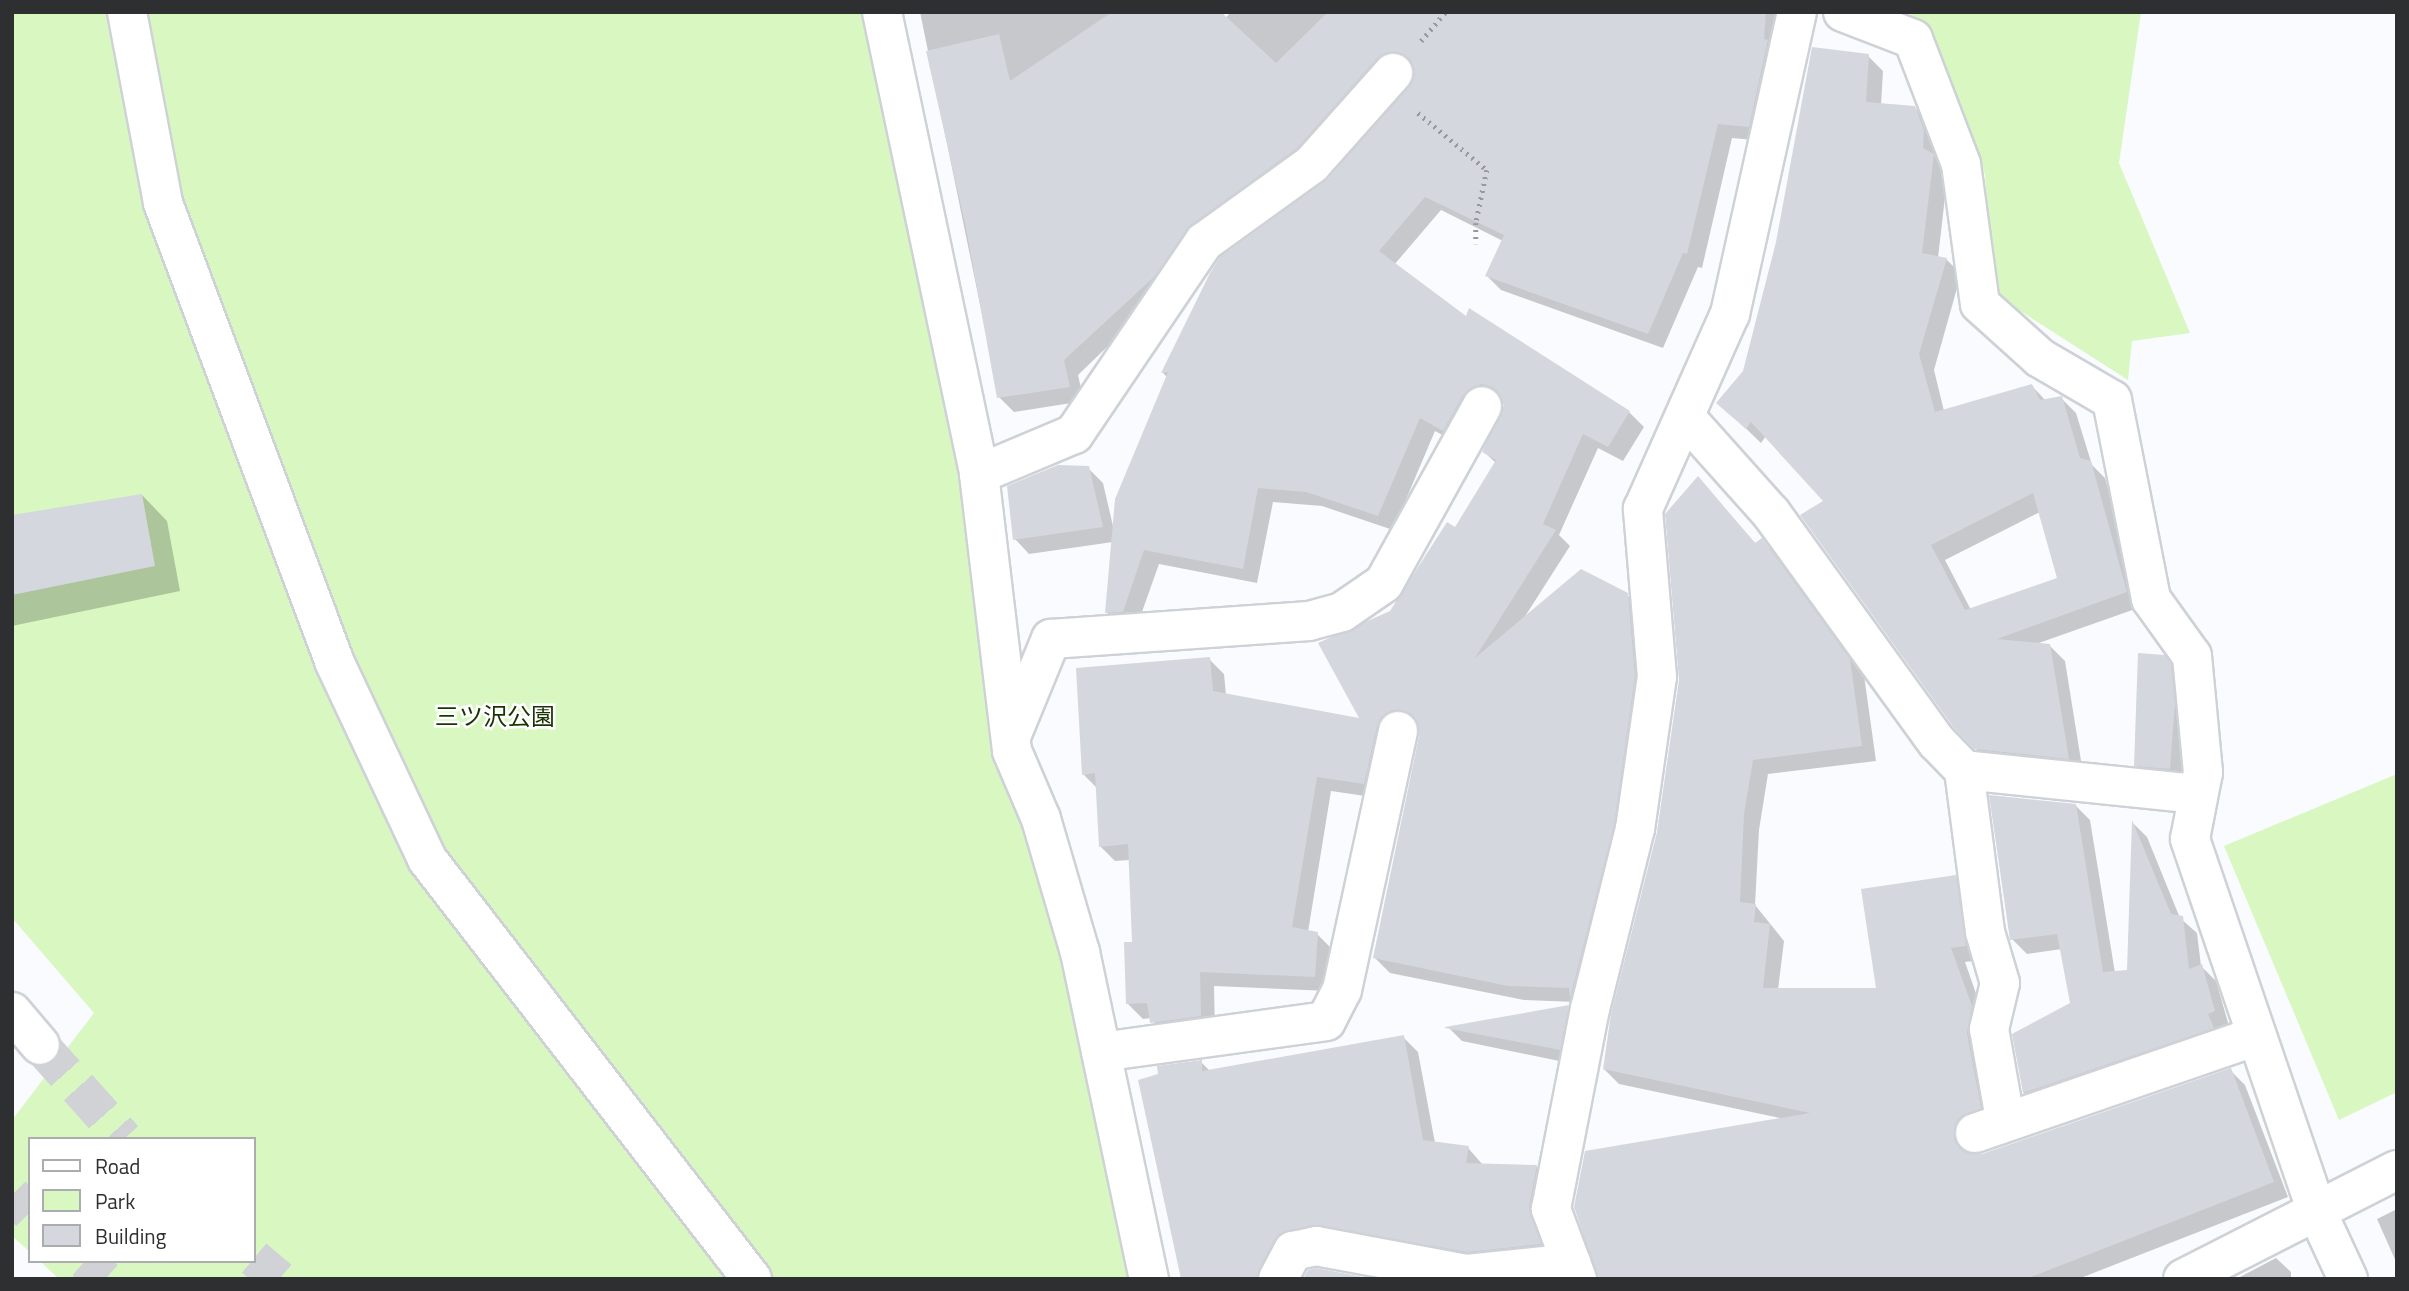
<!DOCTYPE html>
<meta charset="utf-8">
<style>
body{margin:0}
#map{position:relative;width:2409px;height:1291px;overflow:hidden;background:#f9fbff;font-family:"Titillium Web","Noto Sans JP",sans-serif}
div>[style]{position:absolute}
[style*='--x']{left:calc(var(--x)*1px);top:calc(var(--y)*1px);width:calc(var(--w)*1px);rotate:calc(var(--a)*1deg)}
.green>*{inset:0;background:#d8f7c1}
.shadow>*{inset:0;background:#0003}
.building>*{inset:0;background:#d4d7dd}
.highway-tunnel>*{height:38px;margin-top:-19px;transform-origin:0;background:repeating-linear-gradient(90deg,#d0d2d6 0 38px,transparent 0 57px)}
.path>*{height:4.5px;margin-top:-2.25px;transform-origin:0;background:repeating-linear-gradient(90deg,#98999c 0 2px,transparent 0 7px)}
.roads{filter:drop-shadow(2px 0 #ced2d7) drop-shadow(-2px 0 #ced2d7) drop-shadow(0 2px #ced2d7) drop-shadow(0 -2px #ced2d7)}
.street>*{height:38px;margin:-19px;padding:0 19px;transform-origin:19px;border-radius:19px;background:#fff}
.secondary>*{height:38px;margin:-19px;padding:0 19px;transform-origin:19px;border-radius:19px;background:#fff}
.highway>*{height:38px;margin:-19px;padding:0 19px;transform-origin:19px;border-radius:19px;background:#fff}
span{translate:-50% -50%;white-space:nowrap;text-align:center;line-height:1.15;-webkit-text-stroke:5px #fff;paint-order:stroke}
.park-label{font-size:24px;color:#1b3302}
.frame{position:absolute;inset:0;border:14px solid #2e2f31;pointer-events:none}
.legend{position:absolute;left:28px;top:1137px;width:228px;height:126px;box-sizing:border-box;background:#fff;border:2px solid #abacad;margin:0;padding:9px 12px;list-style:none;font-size:21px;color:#2e2f31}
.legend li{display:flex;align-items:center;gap:14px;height:35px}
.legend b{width:35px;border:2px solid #abacad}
</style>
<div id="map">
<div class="green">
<div style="clip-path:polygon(12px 12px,886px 12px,1041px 819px,1150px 1279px,59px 1279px,40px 1261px,254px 1261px,254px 1139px,30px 1139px,30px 1252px,12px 1236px,12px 1120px,94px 1013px,12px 918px)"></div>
<div style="clip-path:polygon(1912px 12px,2141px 12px,2119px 163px,2190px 333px,2132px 341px,2128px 380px,1992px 293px,1985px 174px,1924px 31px,1907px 25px)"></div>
<div style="clip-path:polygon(2397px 774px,2397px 1092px,2339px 1120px,2224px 846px)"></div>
</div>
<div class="shadow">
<div style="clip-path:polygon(920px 12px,1212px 12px,1219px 25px,1231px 12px,1782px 12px,1764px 141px,1732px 138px,1702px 268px,1698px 267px,1663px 348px,1501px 290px,1487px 276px,1503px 241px,1441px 210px,1394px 265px,1466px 319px,1470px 311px,1629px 412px,1644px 427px,1623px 461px,1598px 448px,1559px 535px,1570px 546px,1524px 618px,1627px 595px,1642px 610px,1649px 692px,1576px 1002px,1524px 1000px,1390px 973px,1375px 958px,1421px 735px,1419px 727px,1407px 724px,1379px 798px,1331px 791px,1308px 932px,1317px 934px,1332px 949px,1329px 991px,1214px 986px,1215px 1031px,1166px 1037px,1151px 1018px,1143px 1019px,1128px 1004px,1134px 943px,1130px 860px,1115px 861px,1100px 846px,1097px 788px,1084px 775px,1209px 659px,1224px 674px,1226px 695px,1362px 720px,1392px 612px,1456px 529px,1496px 463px,1484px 452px,1506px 405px,1503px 400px,1497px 398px,1459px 444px,1435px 431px,1393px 530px,1322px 506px,1273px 502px,1257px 583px,1159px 564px,1137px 626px,1122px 627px,1107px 613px,1113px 542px,1029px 554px,1015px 539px,1088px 468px,1103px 483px,1113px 526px,1168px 378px,1163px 373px,1211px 274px,1330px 180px,1411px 88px,1416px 67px,1392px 72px,1078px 375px,1084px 401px,1014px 412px,999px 397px)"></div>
<div style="clip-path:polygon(evenodd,1868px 56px,1883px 71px,1881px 105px,1915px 108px,1930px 123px,1939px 146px,1937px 160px,1948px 171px,1938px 258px,1946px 259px,1961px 274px,1934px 370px,1944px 411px,2032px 386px,2046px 401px,2061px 398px,2076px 413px,2092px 465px,2105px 478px,2141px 607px,2036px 644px,2050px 646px,2065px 661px,2083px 773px,1991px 763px,1975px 748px,1826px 501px,1766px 436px,1761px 443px,1734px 417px,1745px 372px,1868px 56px,2040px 512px,2059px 579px,1971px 610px,1945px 560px,2040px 512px)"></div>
<div style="clip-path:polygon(1698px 479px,1756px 544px,1762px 541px,1777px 555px,1864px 675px,1876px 761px,1768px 774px,1759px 830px,1755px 905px,1784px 941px,1778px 990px,1878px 990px,1955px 877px,1970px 892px,1980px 960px,1965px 962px,1986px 1022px,1995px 1123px,1972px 1134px,1969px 1153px,1982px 1156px,2230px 1070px,2245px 1085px,2288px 1197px,2078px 1279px,1599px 1279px,1785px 1119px,1619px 1084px,1604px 1069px,1658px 832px,1680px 680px)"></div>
<div style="clip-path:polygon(142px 495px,167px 521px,180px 591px,12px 626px,12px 517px)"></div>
<div style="clip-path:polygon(2164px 657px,2179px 672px,2184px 783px,2151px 780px,2136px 765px)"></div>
<div style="clip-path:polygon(2075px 805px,2090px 820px,2115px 973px,2129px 972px,2134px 824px,2147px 837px,2180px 918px,2197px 933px,2201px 966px,2216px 981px,2229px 1026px,2039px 1107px,2024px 1093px,2014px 1035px,2072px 1004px,2062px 949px,2027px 954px,2012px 939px)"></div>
<div style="clip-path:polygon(1568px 1007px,1583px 1021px,1574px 1064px,1462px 1041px,1449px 1028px)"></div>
<div style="clip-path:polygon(1403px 1037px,1418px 1052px,1435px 1143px,1468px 1148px,1483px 1165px,1537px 1167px,1551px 1181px,1554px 1259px,1484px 1266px,1327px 1239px,1276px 1279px,1182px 1279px,1201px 1062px,1211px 1072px)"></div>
<div style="clip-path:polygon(2397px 1209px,2397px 1264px,2377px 1219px)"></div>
<div style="clip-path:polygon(2276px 1258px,2291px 1272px,2291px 1279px,2236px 1279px)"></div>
</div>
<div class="building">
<div style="clip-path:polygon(1112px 12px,1221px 12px,1276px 63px,1328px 12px,1766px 12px,1764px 39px,1768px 40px,1749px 127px,1718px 124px,1687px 254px,1683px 253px,1648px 334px,1485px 276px,1504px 235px,1425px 197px,1379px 251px,1466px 316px,1469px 308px,1630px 411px,1608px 447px,1583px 434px,1543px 524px,1556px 530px,1475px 658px,1581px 569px,1628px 593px,1635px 676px,1614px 825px,1570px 998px,1569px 988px,1508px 986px,1373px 958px,1419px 736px,1413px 715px,1402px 710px,1391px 710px,1377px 726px,1364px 784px,1317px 777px,1292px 927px,1318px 932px,1315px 977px,1200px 972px,1201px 1016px,1150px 1023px,1147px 1003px,1126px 1004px,1124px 942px,1132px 942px,1128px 844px,1099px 847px,1095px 773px,1082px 775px,1076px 668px,1210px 657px,1213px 691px,1359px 718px,1318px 643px,1390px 611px,1447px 522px,1455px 527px,1496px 460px,1482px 452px,1504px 405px,1493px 387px,1481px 384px,1463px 395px,1443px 431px,1420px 418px,1378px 516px,1306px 492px,1258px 488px,1243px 569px,1144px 550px,1123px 612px,1105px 613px,1115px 499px,1168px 372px,1161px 373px,1210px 273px,1220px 257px,1328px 179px,1414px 77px,1413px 66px,1398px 52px,1377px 58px,1297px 148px,1191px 225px,1154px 277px,1064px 360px,1070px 387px,997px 398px,966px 228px,926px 51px,999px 34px,1010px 81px)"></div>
<div style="clip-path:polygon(evenodd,1812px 47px,1869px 54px,1866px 102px,1915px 106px,1924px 130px,1923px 148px,1934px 154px,1922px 253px,1947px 258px,1919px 354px,1935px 412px,2032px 384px,2040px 400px,2062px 396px,2080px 458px,2091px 461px,2127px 592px,1997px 639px,2050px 644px,2069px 759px,1974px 749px,1954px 728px,1800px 515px,1823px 501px,1751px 422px,1746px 429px,1716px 403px,1743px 371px,1776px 242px,1812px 47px,2033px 493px,2057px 578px,1965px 610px,1931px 545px,2033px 493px)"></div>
<div style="clip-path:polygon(1058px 465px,1089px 466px,1103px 527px,1013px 540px,1007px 486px)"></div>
<div style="clip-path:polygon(1698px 476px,1755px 543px,1762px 538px,1850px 659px,1862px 746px,1753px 760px,1744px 814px,1740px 902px,1756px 904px,1754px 922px,1770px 924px,1763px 988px,1876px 988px,1861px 889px,1956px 875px,1966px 946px,1951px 948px,1972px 1006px,1967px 1033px,1981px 1108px,1958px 1119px,1954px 1139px,1960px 1149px,1982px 1154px,2231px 1068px,2274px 1182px,2026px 1279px,1598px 1279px,1574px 1207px,1585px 1151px,1810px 1113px,1603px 1069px,1611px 1014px,1657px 832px,1679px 680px,1665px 514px)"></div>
<div style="clip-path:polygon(142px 494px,155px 566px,12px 595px,12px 515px)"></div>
<div style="clip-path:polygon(2138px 653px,2165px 655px,2171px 664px,2175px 704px,2170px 769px,2134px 766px)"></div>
<div style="clip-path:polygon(1989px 795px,2076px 804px,2103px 972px,2127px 970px,2132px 820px,2171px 914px,2183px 916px,2189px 969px,2202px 964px,2215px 1011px,2208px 1014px,2214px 1028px,2023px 1093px,2012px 1034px,2070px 1003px,2057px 934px,2010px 940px)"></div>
<div style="clip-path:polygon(1569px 1005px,1560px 1050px,1445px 1028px,1445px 1027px)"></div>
<div style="clip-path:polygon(1404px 1035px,1423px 1140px,1469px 1146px,1466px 1163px,1537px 1165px,1529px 1206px,1541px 1244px,1468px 1252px,1312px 1225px,1279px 1234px,1256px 1279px,1181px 1279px,1138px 1080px,1158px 1074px,1157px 1066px,1202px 1060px,1202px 1071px)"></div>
<div style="clip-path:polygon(1316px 1268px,1373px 1279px,1303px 1279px,1308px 1270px)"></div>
</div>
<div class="highway-tunnel">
<div style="--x:40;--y:1045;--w:126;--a:48.2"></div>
<div style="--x:12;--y:1195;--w:25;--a:45"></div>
<div style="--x:254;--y:1258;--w:33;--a:40"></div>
<div style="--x:85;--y:1261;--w:27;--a:42"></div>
</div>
<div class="path">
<div style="--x:1421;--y:41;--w:38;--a:-50"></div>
<div style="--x:1418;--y:113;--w:89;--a:39.6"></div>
<div style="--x:1487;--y:170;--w:54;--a:101.7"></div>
<div style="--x:1476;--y:223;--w:21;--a:90"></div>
</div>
<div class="roads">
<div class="street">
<div style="--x:882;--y:12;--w:472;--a:78.1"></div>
<div style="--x:979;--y:474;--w:279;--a:83.2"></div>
<div style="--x:1012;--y:751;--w:74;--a:66.9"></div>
<div style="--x:1041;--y:819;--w:139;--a:73.7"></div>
<div style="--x:1080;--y:952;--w:334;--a:78.1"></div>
<div style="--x:1843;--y:12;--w:75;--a:21.1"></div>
<div style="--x:1913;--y:39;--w:134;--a:69"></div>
<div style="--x:1961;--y:164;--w:141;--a:82.3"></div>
<div style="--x:1980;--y:304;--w:81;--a:42"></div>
<div style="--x:2040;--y:358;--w:83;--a:30.3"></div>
<div style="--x:2112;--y:400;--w:203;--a:78.9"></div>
<div style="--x:2151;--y:599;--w:70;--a:54.3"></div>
<div style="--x:2192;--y:656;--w:117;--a:84.6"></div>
<div style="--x:2203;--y:772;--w:68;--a:101"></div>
<div style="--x:2190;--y:839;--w:392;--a:71.2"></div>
<div style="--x:1686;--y:418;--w:127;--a:48.2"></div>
<div style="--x:1771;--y:513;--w:283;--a:54.1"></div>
<div style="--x:1937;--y:742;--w:39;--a:46"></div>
<div style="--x:1964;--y:770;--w:163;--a:82.6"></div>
<div style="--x:1985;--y:932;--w:53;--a:73.6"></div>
<div style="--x:2000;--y:983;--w:47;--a:103.4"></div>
<div style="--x:1989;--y:1029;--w:91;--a:79.9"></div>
<div style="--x:979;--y:474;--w:103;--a:-22.8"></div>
<div style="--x:1074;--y:434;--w:232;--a:-55.9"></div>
<div style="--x:1204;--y:242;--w:133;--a:-35.8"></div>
<div style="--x:1312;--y:164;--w:122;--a:-48.3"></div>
<div style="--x:1012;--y:734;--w:103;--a:-67.7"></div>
<div style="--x:1051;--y:639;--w:259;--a:-4"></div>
<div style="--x:1309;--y:621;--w:34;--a:-15"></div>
<div style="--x:1342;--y:612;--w:51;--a:-34.6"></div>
<div style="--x:1384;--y:583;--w:202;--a:-61"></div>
<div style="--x:1964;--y:770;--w:233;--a:5.9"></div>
<div style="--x:1101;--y:1052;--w:227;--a:-7.8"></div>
<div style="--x:1326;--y:1021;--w:35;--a:-63"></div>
<div style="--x:1342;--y:990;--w:265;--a:-77.8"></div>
<div style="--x:1975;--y:1133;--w:295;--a:-19"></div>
<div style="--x:1278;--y:1279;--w:32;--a:-62"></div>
<div style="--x:1293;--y:1251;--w:24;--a:-12"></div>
<div style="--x:1316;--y:1246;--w:154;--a:10.5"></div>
<div style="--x:1467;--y:1274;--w:105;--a:-6"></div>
<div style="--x:1577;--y:1279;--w:75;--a:-110.4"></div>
<div style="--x:1551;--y:1209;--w:204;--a:-79"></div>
<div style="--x:1590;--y:1009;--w:186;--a:-76"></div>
<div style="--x:1635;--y:829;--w:154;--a:-81.8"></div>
<div style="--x:1657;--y:677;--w:169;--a:-94.8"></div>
<div style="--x:1643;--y:509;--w:214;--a:-66"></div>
<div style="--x:1730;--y:314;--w:309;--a:-77.5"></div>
</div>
<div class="secondary">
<div style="--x:127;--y:12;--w:194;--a:79.3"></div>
<div style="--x:163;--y:203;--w:489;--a:69.5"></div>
<div style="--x:334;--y:661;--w:219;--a:64.8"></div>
<div style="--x:427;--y:859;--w:531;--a:52.27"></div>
<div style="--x:2316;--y:1210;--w:76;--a:65.1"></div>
<div style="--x:2183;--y:1279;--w:240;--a:-27"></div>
</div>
<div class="highway">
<div style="--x:12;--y:1012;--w:43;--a:49.7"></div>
</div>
</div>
<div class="park-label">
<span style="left:495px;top:717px">三ツ沢公園</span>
</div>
<div class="frame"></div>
<ul class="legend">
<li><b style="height:9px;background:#fff"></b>Road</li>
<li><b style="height:19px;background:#d8f7c1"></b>Park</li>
<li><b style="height:19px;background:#d4d7dd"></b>Building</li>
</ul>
</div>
